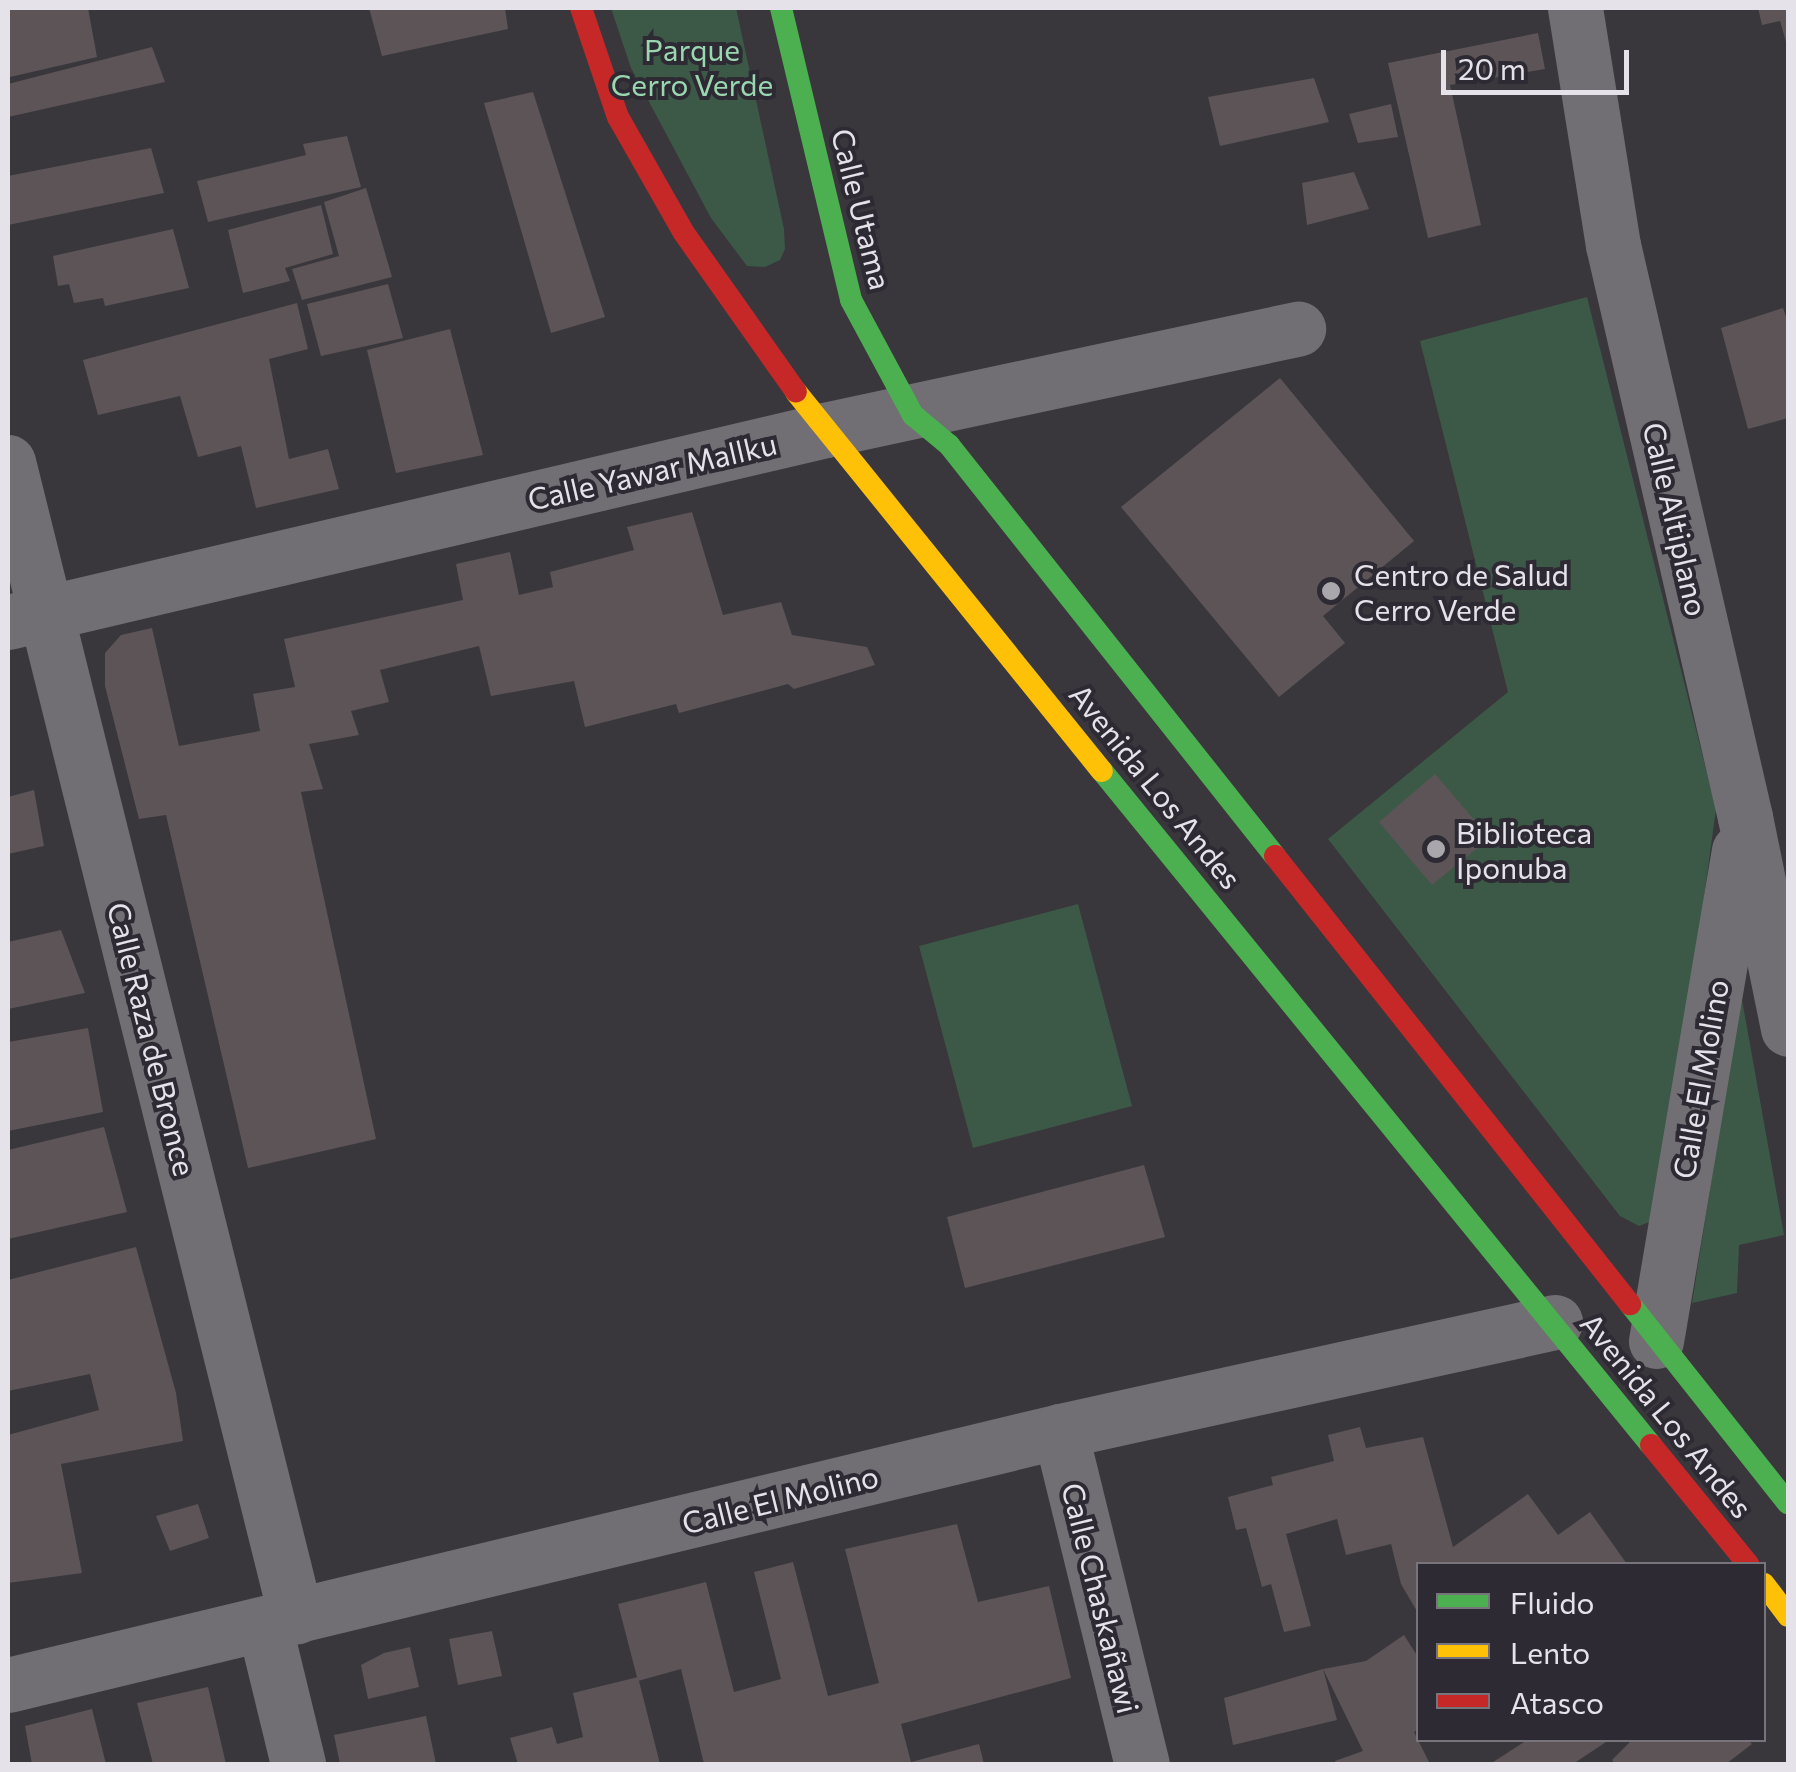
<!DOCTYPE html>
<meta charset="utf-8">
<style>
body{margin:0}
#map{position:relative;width:1796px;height:1772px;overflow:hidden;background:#39373c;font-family:Commissioner,sans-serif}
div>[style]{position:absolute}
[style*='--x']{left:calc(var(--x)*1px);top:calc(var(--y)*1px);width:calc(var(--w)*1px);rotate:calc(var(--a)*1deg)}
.green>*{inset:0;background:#3c5947}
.building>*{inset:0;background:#5c5456}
.street>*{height:55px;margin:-27.5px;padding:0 27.5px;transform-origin:27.5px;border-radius:27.5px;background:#716f74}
.fast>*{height:22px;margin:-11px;padding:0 11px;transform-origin:11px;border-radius:11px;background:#4caf50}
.slow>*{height:22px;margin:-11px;padding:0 11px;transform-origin:11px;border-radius:11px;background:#ffc107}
.jam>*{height:22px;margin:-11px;padding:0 11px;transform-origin:11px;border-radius:11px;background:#c62828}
.dots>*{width:28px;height:28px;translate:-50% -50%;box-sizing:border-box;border:5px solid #2e2a34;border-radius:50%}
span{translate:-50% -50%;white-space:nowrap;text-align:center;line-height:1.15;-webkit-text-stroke:8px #2e2a34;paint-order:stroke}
.park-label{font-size:30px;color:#9ad7b1}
.street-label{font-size:30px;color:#e5e2e9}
.poi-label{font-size:30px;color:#e5e2e9}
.left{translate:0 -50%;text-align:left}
.frame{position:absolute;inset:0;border:10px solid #e5e2e9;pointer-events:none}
.legend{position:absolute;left:1416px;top:1562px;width:350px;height:180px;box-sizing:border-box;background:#2e2a34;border:2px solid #77747c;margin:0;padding:12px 18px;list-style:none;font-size:30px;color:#e5e2e9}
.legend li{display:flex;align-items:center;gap:20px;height:50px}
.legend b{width:50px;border:2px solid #77747c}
.scale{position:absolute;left:1441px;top:50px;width:188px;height:45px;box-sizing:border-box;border:5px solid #e5e2e9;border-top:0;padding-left:12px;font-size:30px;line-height:35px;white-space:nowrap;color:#e5e2e9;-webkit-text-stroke:8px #2e2a34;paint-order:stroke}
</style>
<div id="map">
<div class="green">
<div style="clip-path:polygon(611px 8px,736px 8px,784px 229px,785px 249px,780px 260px,765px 267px,747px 266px,711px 218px,631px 68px)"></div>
<div style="clip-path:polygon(1587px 297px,1716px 809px,1664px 1189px,1657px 1219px,1639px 1226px,1620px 1216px,1328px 839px,1508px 692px,1420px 341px)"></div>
<div style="clip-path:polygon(1078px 904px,1132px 1106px,973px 1148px,919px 946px)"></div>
<div style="clip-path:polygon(1741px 994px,1784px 1235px,1739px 1245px,1737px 1293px,1692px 1303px)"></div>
</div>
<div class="building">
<div style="clip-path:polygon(8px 8px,88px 8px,97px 57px,10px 77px)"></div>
<div style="clip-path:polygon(369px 8px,505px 8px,508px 29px,382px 56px)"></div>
<div style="clip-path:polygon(1758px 8px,1788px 8px,1788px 49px,1780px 21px,1762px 25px)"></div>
<div style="clip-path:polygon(1538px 33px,1545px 69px,1450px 85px,1481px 225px,1428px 238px,1388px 63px)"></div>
<div style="clip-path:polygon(152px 47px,165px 82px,8px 117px,8px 84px)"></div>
<div style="clip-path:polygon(1314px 78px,1329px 122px,1220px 146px,1208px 97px)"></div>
<div style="clip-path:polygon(533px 92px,605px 317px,551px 333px,484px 103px)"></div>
<div style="clip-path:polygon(1391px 104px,1398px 137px,1358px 143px,1349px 114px)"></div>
<div style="clip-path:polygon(347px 136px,361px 187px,208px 222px,197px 181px,306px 155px,303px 144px)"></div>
<div style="clip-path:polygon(151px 148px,164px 193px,8px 225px,8px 176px)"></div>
<div style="clip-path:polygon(1354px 172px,1369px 209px,1307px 225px,1302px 183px)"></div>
<div style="clip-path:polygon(366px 188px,392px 277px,302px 300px,292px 269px,339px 256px,324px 202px)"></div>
<div style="clip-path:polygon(321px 205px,333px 254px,285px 268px,290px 281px,243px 293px,228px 230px)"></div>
<div style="clip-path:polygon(173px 229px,189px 288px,105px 306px,103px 298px,74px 303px,69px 284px,58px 286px,53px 256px)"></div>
<div style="clip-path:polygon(388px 284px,403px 338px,321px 356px,307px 304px)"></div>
<div style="clip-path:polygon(297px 303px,308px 349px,269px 359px,289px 459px,328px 449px,339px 489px,256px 508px,241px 446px,198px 457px,180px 396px,98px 415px,83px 360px)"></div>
<div style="clip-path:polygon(1783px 308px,1788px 323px,1788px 418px,1748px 429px,1721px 328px)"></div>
<div style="clip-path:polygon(450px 329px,483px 455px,396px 473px,367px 350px)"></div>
<div style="clip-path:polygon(1280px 378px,1414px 541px,1323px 616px,1345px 643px,1279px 697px,1121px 507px)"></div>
<div style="clip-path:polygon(692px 512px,723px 615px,781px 602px,792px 635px,867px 647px,875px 665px,794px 689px,788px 684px,679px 713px,676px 704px,585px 727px,574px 681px,491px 696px,479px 646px,380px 670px,389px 702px,351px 711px,359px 735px,309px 744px,323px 789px,301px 792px,376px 1139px,248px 1168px,166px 815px,139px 819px,105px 686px,105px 653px,121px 635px,152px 628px,179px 746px,260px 731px,253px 694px,295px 687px,284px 639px,463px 600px,456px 564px,510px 552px,519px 595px,553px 587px,550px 572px,634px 550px,627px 527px)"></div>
<div style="clip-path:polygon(1435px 774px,1490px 838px,1432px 885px,1379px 822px)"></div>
<div style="clip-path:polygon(34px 790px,44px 846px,8px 854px,8px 797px)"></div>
<div style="clip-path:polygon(61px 930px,85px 993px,8px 1009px,8px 942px)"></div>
<div style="clip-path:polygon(88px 1028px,103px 1112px,8px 1131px,8px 1042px)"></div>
<div style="clip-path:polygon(104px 1127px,127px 1212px,8px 1239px,8px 1150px)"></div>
<div style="clip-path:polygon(1144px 1165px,1165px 1237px,965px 1288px,947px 1217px)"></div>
<div style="clip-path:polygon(136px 1247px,176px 1393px,183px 1441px,61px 1464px,82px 1573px,8px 1583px,8px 1435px,99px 1410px,90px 1374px,8px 1391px,8px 1280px)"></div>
<div style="clip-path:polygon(1360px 1427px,1366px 1448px,1423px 1437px,1453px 1547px,1528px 1494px,1558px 1535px,1590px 1512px,1627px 1564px,1418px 1564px,1418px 1613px,1401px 1584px,1391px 1544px,1346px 1555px,1337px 1519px,1286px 1534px,1311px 1626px,1284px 1632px,1271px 1584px,1262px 1587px,1246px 1528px,1236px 1530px,1228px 1497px,1273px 1485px,1271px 1477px,1334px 1461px,1328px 1435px)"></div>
<div style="clip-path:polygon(198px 1504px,209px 1538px,170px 1551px,156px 1516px)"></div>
<div style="clip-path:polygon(957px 1524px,978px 1602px,1049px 1586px,1071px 1678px,901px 1724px,911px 1762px,979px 1744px,984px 1764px,704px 1764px,681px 1669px,638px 1681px,618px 1604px,706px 1582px,734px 1692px,781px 1679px,754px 1572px,793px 1562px,828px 1696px,879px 1683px,845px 1549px)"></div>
<div style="clip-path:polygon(492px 1631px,502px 1676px,458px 1685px,449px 1639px)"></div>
<div style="clip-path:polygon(1404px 1635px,1418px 1657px,1418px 1729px,1414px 1732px,1430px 1764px,1336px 1764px,1335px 1761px,1363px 1751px,1323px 1669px,1366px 1661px)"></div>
<div style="clip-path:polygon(410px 1647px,419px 1687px,368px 1699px,361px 1665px,384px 1653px)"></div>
<div style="clip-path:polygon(1323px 1669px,1337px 1720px,1233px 1745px,1224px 1698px)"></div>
<div style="clip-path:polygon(638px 1677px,660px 1764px,518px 1764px,510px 1738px,552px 1727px,557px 1744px,583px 1737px,573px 1693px)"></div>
<div style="clip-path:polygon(208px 1687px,226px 1764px,153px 1764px,137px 1703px)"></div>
<div style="clip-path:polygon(92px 1709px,106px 1764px,32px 1764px,25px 1726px)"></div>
<div style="clip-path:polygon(426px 1716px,436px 1764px,340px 1764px,334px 1735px)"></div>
<div style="clip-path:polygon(1527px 1740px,1609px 1740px,1573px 1764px,1490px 1764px)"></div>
<div style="clip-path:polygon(1632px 1740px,1748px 1740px,1752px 1744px,1726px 1764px,1615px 1764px,1612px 1760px)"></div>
</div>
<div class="street">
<div style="--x:1575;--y:8;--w:240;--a:80.9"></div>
<div style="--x:1613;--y:245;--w:587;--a:77.01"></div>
<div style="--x:1745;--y:817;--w:216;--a:78.5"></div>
<div style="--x:8;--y:462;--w:1190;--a:76"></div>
<div style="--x:8;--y:622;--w:839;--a:-13.22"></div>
<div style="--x:825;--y:430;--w:484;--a:-12.1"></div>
<div style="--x:1656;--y:1341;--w:497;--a:-80.4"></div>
<div style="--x:1060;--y:1431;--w:343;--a:76.2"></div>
<div style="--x:264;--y:1624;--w:144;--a:76.3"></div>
<div style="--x:8;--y:1685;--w:1082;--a:-13.57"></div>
<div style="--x:1060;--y:1431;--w:507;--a:-12.42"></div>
</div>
<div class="fast">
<div style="--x:781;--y:8;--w:300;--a:76.5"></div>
<div style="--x:851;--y:300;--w:131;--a:61.7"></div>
<div style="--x:913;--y:415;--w:47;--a:39.8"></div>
<div style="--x:949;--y:445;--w:525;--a:51.58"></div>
<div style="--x:1102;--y:771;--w:869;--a:50.84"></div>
<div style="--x:1630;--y:1304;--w:254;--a:51.6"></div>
</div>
<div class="slow">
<div style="--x:796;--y:392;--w:487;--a:51.1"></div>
<div style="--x:1764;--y:1584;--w:40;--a:53"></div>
</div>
<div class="jam">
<div style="--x:581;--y:8;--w:115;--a:71.3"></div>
<div style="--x:618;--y:117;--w:133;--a:60.4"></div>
<div style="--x:684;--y:233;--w:194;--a:54.8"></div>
<div style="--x:1275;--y:856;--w:572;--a:51.61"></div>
<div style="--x:1651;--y:1445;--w:154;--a:50.8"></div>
</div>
<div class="dots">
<div style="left:1331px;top:591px;background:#a9a6ac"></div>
<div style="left:1436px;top:849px;background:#a9a6ac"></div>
</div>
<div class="park-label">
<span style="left:692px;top:66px">Parque<br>Cerro Verde</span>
</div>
<div class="street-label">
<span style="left:862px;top:209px;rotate:76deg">Calle Utama</span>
<span style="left:652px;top:471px;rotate:-13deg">Calle Yawar Mallku</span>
<span style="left:1676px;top:519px;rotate:77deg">Calle Altiplano</span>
<span style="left:1156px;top:786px;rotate:51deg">Avenida Los Andes</span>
<span style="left:152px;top:1039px;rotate:76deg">Calle Raza de Bronce</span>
<span style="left:1700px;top:1079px;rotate:-80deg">Calle El Molino</span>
<span style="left:1667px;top:1415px;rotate:51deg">Avenida Los Andes</span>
<span style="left:780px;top:1499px;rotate:-14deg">Calle El Molino</span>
<span style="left:1101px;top:1598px;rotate:76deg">Calle Chaskañawi</span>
</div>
<div class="poi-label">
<span class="left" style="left:1354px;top:591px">Centro de Salud<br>Cerro Verde</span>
<span class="left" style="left:1456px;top:849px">Biblioteca<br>Iponuba</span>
</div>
<div class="frame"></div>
<ul class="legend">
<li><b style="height:12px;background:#4caf50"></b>Fluido</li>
<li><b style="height:12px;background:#ffc107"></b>Lento</li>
<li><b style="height:12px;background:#c62828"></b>Atasco</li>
</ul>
<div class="scale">20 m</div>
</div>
